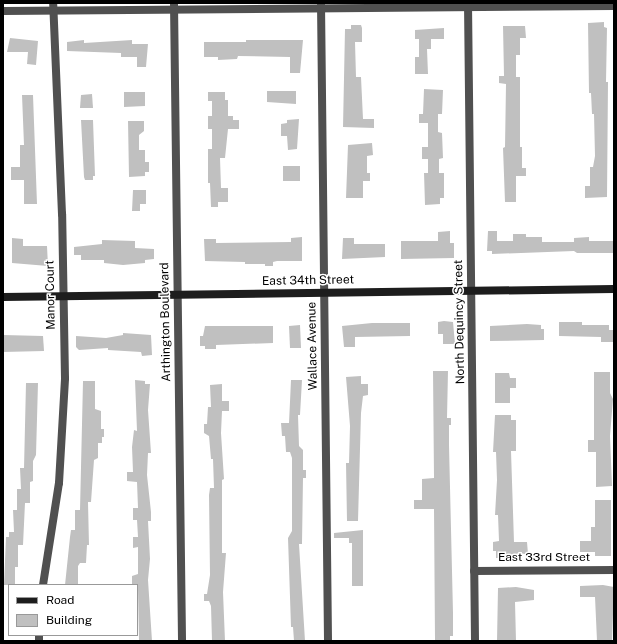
<!DOCTYPE html>
<style>
body{margin:0}
#map{position:relative;width:617px;height:644px;overflow:hidden;background:#fff;font-family:"Public Sans",sans-serif}
div>[style]{position:absolute}
[style*='--x']{left:calc(var(--x)*1px);top:calc(var(--y)*1px);width:calc(var(--w)*1px);rotate:calc(var(--a)*1deg)}
.building>*{inset:0;background:#c0c0c0}
.street>*{height:8px;margin:-4px;padding:0 4px;transform-origin:4px;border-radius:4px;background:#505050}
.secondary>*{height:8px;margin:-4px;padding:0 4px;transform-origin:4px;border-radius:4px;background:#1d1d1d}
span{translate:-50% -50%;white-space:nowrap;text-align:center;line-height:1.15;-webkit-text-stroke:3px #fff;paint-order:stroke}
.street-label{font-size:12px;color:#000}
.frame{position:absolute;inset:0;border:4px solid #000;pointer-events:none}
.legend{position:absolute;left:8px;top:584px;width:130px;height:52px;box-sizing:border-box;background:#fff;border:1px solid #999;margin:0;padding:5px 7px;list-style:none;font-size:12px;color:#000}
.legend li{display:flex;align-items:center;gap:8px;height:20px}
.legend b{width:20px;border:1px solid #999}
</style>
<div id="map">
<div class="building">
<div style="clip-path:polygon(604px 22px,604px 27px,607px 28px,606px 82px,608px 82px,607px 197px,585px 198px,585px 186px,590px 186px,590px 167px,593px 167px,595px 156px,594px 114px,592px 114px,591px 93px,589px 93px,588px 23px)"></div>
<div style="clip-path:polygon(351px 25px,361px 25px,362px 28px,362px 42px,355px 42px,356px 77px,361px 77px,363px 119px,374px 119px,374px 128px,343px 127px,345px 29px,351px 29px)"></div>
<div style="clip-path:polygon(503px 26px,525px 26px,526px 38px,520px 38px,520px 55px,516px 55px,516px 77px,520px 77px,520px 147px,522px 147px,522px 168px,526px 168px,526px 176px,516px 176px,516px 202px,505px 202px,503px 148px,505px 147px,506px 84px,499px 83px,499px 76px,504px 76px)"></div>
<div style="clip-path:polygon(444px 28px,444px 39px,431px 39px,431px 49px,427px 49px,428px 74px,415px 74px,415px 57px,419px 57px,419px 39px,415px 39px,415px 30px)"></div>
<div style="clip-path:polygon(10px 38px,38px 41px,36px 65px,27px 64px,28px 52px,7px 52px)"></div>
<div style="clip-path:polygon(84px 40px,84px 43px,132px 40px,132px 44px,148px 44px,146px 67px,137px 67px,137px 57px,121px 57px,121px 53px,67px 51px,67px 42px)"></div>
<div style="clip-path:polygon(246px 40px,303px 40px,300px 73px,290px 73px,290px 57px,238px 56px,237px 59px,218px 60px,218px 57px,204px 57px,204px 42px,246px 42px)"></div>
<div style="clip-path:polygon(424px 89px,443px 90px,442px 114px,438px 114px,438px 132px,442px 133px,443px 158px,439px 159px,439px 173px,444px 173px,444px 198px,440px 198px,440px 204px,425px 205px,424px 173px,428px 173px,428px 159px,422px 159px,422px 147px,428px 147px,428px 123px,419px 123px,419px 114px,423px 114px)"></div>
<div style="clip-path:polygon(267px 91px,296px 91px,296px 104px,267px 102px)"></div>
<div style="clip-path:polygon(124px 92px,145px 92px,145px 106px,124px 107px)"></div>
<div style="clip-path:polygon(208px 92px,225px 92px,225px 100px,228px 100px,228px 116px,233px 116px,233px 120px,239px 120px,239px 129px,228px 129px,225px 158px,220px 158px,221px 188px,228px 188px,228px 202px,218px 202px,218px 207px,211px 207px,210px 183px,208px 183px,208px 149px,212px 149px,212px 129px,208px 129px,208px 116px,212px 116px,212px 101px,208px 101px)"></div>
<div style="clip-path:polygon(92px 94px,93px 108px,80px 108px,81px 95px)"></div>
<div style="clip-path:polygon(22px 95px,33px 95px,37px 204px,24px 204px,24px 180px,11px 180px,11px 167px,20px 167px,20px 145px,24px 145px)"></div>
<div style="clip-path:polygon(299px 119px,297px 149px,288px 150px,287px 136px,281px 136px,281px 124px,287px 123px,287px 120px)"></div>
<div style="clip-path:polygon(81px 120px,93px 120px,95px 176px,93px 176px,93px 180px,85px 180px,84px 177px)"></div>
<div style="clip-path:polygon(128px 121px,144px 121px,144px 131px,139px 135px,139px 150px,145px 150px,145px 162px,149px 162px,149px 172px,145px 172px,145px 176px,129px 177px)"></div>
<div style="clip-path:polygon(372px 143px,373px 155px,367px 156px,367px 173px,370px 173px,370px 181px,363px 181px,363px 198px,346px 198px,348px 145px)"></div>
<div style="clip-path:polygon(283px 166px,300px 166px,300px 181px,283px 181px)"></div>
<div style="clip-path:polygon(133px 190px,146px 190px,146px 204px,140px 204px,140px 211px,132px 211px)"></div>
<div style="clip-path:polygon(450px 231px,450px 243px,454px 243px,454px 258px,401px 259px,401px 241px,438px 241px,438px 232px)"></div>
<div style="clip-path:polygon(488px 231px,497px 231px,497px 241px,513px 241px,513px 234px,526px 234px,526px 237px,542px 237px,542px 242px,574px 242px,574px 238px,589px 237px,589px 241px,614px 241px,614px 253px,577px 253px,574px 251px,492px 254px,492px 251px,487px 251px)"></div>
<div style="clip-path:polygon(302px 237px,302px 261px,277px 261px,273px 262px,273px 266px,265px 266px,265px 264px,245px 264px,245px 262px,205px 261px,204px 239px,216px 239px,216px 243px,291px 242px,291px 238px)"></div>
<div style="clip-path:polygon(12px 238px,23px 239px,23px 246px,47px 246px,48px 266px,12px 263px)"></div>
<div style="clip-path:polygon(343px 238px,354px 238px,354px 244px,385px 244px,385px 257px,342px 259px)"></div>
<div style="clip-path:polygon(102px 240px,135px 241px,135px 248px,154px 249px,154px 259px,145px 260px,145px 263px,123px 265px,104px 263px,104px 260px,81px 260px,81px 255px,74px 255px,74px 247px,102px 244px)"></div>
<div style="clip-path:polygon(444px 321px,453px 322px,455px 344px,443px 344px,443px 334px,438px 334px,438px 322px)"></div>
<div style="clip-path:polygon(559px 322px,582px 322px,582px 325px,609px 325px,609px 330px,614px 330px,614px 342px,601px 342px,601px 337px,559px 336px)"></div>
<div style="clip-path:polygon(372px 323px,410px 323px,410px 336px,355px 337px,355px 347px,344px 347px,342px 326px)"></div>
<div style="clip-path:polygon(527px 324px,541px 325px,541px 329px,544px 329px,544px 340px,490px 341px,490px 326px)"></div>
<div style="clip-path:polygon(300px 325px,301px 348px,290px 348px,289px 326px)"></div>
<div style="clip-path:polygon(205px 326px,273px 326px,273px 343px,216px 345px,216px 349px,205px 349px,205px 346px,200px 346px,200px 336px,203px 336px)"></div>
<div style="clip-path:polygon(123px 333px,151px 335px,152px 355px,142px 356px,141px 352px,108px 350px,108px 348px,79px 350px,76px 347px,76px 336px,106px 338px,123px 335px)"></div>
<div style="clip-path:polygon(3px 335px,43px 336px,44px 351px,3px 352px)"></div>
<div style="clip-path:polygon(433px 371px,448px 371px,447px 418px,451px 418px,451px 425px,449px 425px,449px 445px,453px 613px,453px 636px,450px 636px,450px 641px,435px 641px,434px 509px,414px 509px,414px 500px,422px 500px,422px 479px,434px 478px)"></div>
<div style="clip-path:polygon(594px 372px,610px 372px,610px 393px,613px 399px,610px 436px,612px 486px,596px 487px,596px 452px,588px 452px,588px 440px,594px 440px)"></div>
<div style="clip-path:polygon(495px 373px,509px 373px,510px 378px,516px 378px,516px 388px,510px 388px,510px 403px,495px 403px)"></div>
<div style="clip-path:polygon(361px 376px,361px 384px,368px 384px,368px 395px,363px 396px,361px 413px,358px 521px,347px 521px,346px 463px,349px 463px,350px 426px,346px 377px)"></div>
<div style="clip-path:polygon(135px 380px,145px 381px,145px 384px,150px 384px,148px 410px,151px 453px,148px 453px,147px 475px,151px 512px,151px 521px,148px 521px,150px 559px,148px 580px,152px 641px,139px 641px,138px 590px,137px 585px,132px 585px,132px 576px,138px 574px,138px 547px,133px 548px,133px 537px,138px 537px,137px 520px,133px 520px,133px 508px,138px 508px,137px 482px,127px 481px,127px 472px,133px 472px,132px 447px,134px 430px,137px 431px)"></div>
<div style="clip-path:polygon(291px 380px,302px 380px,300px 415px,298px 415px,299px 446px,303px 450px,303px 470px,306px 470px,306px 478px,303px 478px,302px 544px,299px 544px,305px 641px,294px 641px,293px 627px,291px 627px,288px 538px,292px 531px,292px 458px,290px 452px,286px 452px,285px 436px,282px 436px,281px 423px,289px 423px)"></div>
<div style="clip-path:polygon(83px 381px,95px 381px,95px 409px,101px 411px,101px 429px,104px 429px,104px 437px,102px 437px,102px 443px,98px 443px,98px 458px,94px 460px,91px 502px,88px 502px,89px 545px,87px 545px,86px 563px,80px 563px,78px 566px,78px 585px,65px 585px,70px 537px,71px 530px,75px 530px,75px 510px,80px 510px)"></div>
<div style="clip-path:polygon(26px 383px,38px 383px,36px 455px,33px 461px,33px 481px,30px 482px,30px 503px,25px 503px,23px 545px,18px 545px,18px 567px,15px 567px,15px 585px,4px 585px,6px 537px,9px 537px,9px 532px,14px 532px,13px 510px,17px 510px,17px 489px,21px 489px,20px 468px,24px 468px)"></div>
<div style="clip-path:polygon(222px 384px,222px 401px,229px 401px,229px 411px,222px 411px,221px 433px,224px 479px,222px 480px,222px 553px,226px 553px,223px 592px,225px 641px,212px 641px,211px 606px,209px 601px,204px 601px,204px 594px,207px 594px,210px 575px,209px 495px,210px 488px,214px 488px,213px 459px,211px 459px,209px 436px,204px 433px,204px 424px,207px 424px,208px 407px,211px 407px,210px 385px)"></div>
<div style="clip-path:polygon(495px 415px,511px 415px,511px 420px,516px 420px,516px 451px,511px 451px,514px 542px,527px 542px,528px 554px,518px 554px,518px 558px,496px 558px,496px 551px,493px 551px,493px 542px,499px 541px,498px 515px,495px 515px,497px 480px,496px 452px,493px 452px)"></div>
<div style="clip-path:polygon(595px 500px,611px 500px,611px 556px,595px 556px,595px 552px,580px 552px,580px 541px,591px 541px,591px 527px,595px 527px)"></div>
<div style="clip-path:polygon(363px 530px,363px 586px,352px 586px,352px 543px,349px 543px,349px 538px,334px 538px,334px 533px)"></div>
<div style="clip-path:polygon(603px 585px,614px 587px,612px 641px,597px 641px,595px 597px,580px 597px,580px 586px)"></div>
<div style="clip-path:polygon(516px 587px,534px 590px,534px 600px,515px 602px,516px 641px,497px 641px,498px 588px)"></div>
</div>
<div class="street">
<div style="--x:174;--y:3;--w:638;--a:89.28"></div>
<div style="--x:321;--y:3;--w:638;--a:89.37"></div>
<div style="--x:468;--y:3;--w:638;--a:89.37"></div>
<div style="--x:3;--y:11;--w:611;--a:-0.47"></div>
<div style="--x:474;--y:571;--w:140;--a:-0.4"></div>
<div style="--x:43;--y:585;--w:103;--a:-81.1"></div>
<div style="--x:59;--y:483;--w:105;--a:-86.7"></div>
<div style="--x:65;--y:378;--w:164;--a:-91"></div>
<div style="--x:62;--y:214;--w:211;--a:-92.4"></div>
<div style="--x:39;--y:641;--w:6;--a:-90"></div>
</div>
<div class="secondary">
<div style="--x:3;--y:297;--w:611;--a:-0.75"></div>
</div>
<div class="street-label">
<span style="left:308px;top:281px;rotate:-1deg">East 34th Street</span>
<span style="left:51px;top:295px;rotate:-91deg">Manor Court</span>
<span style="left:166px;top:322px;rotate:-91deg">Arthington Boulevard</span>
<span style="left:460px;top:322px;rotate:-91deg">North Dequincy Street</span>
<span style="left:313px;top:346px;rotate:-91deg">Wallace Avenue</span>
<span style="left:544px;top:558px">East 33rd Street</span>
</div>
<div class="frame"></div>
<ul class="legend">
<li><b style="height:5px;background:#1d1d1d"></b>Road</li>
<li><b style="height:11px;background:#c0c0c0"></b>Building</li>
</ul>
</div>
